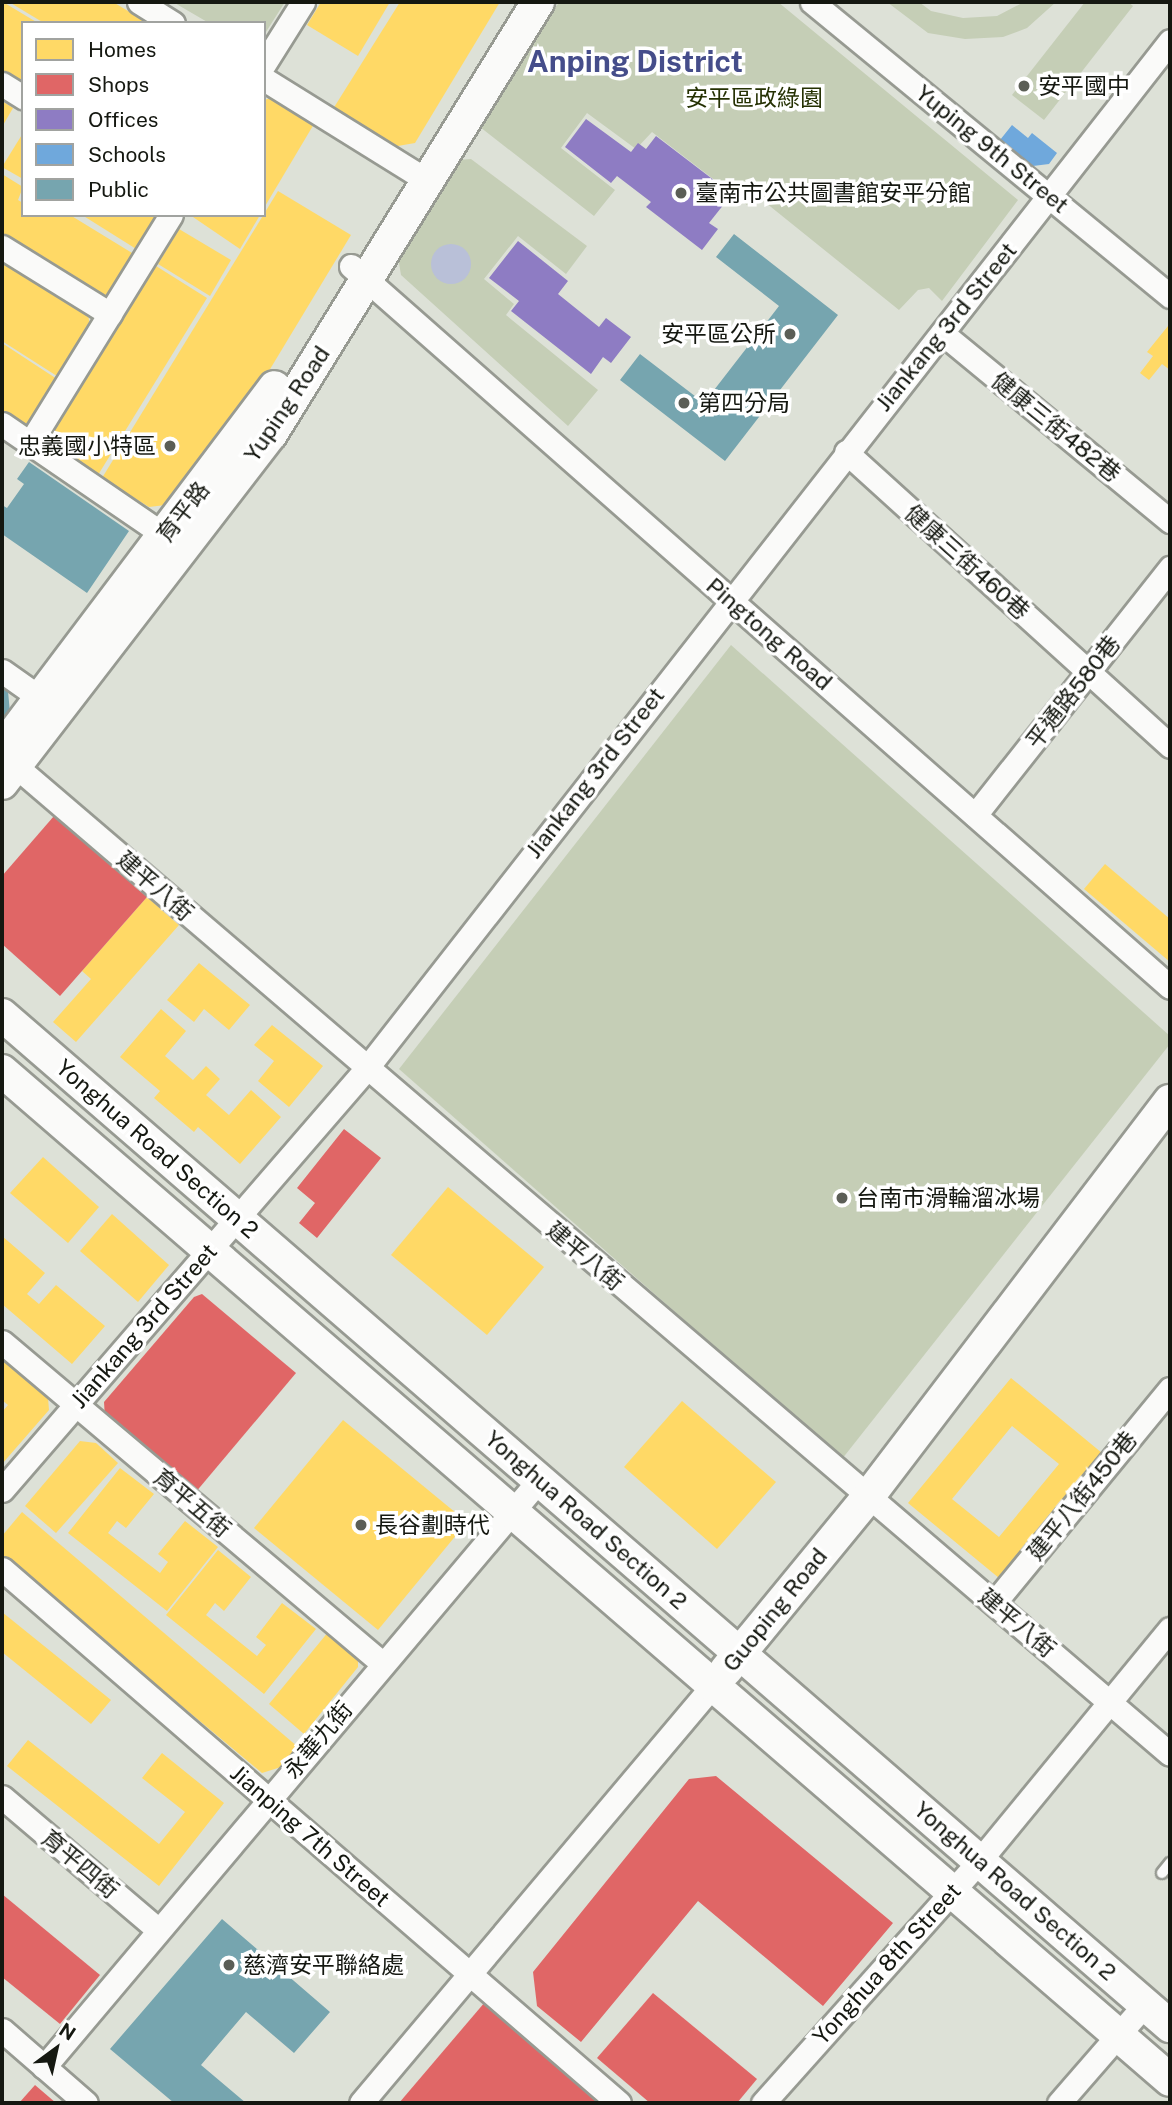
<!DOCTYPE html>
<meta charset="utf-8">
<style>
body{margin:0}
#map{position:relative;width:1172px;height:2105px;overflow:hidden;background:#dde1d7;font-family:"Public Sans","Noto Sans TC",sans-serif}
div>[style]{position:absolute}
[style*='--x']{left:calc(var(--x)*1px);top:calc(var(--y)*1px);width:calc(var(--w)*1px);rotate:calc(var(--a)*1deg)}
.green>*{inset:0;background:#c5ceb6}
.water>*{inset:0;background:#b9c0d8}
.round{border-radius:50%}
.homes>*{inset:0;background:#ffd966}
.shops>*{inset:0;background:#e06666}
.offices>*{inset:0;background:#8e7cc3}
.schools>*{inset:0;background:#6fa8dc}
.public>*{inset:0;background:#76a5af}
.roads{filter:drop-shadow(2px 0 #979a92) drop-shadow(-2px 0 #979a92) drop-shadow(0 2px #979a92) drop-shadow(0 -2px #979a92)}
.lane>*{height:10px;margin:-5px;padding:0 5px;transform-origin:5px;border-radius:5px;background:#fafaf9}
.street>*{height:23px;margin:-11.5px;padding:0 11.5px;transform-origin:11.5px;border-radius:11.5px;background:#fafaf9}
.secondary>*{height:32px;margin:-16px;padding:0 16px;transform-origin:16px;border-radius:16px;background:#fafaf9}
.dots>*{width:19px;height:19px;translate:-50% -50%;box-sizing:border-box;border:4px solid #fff;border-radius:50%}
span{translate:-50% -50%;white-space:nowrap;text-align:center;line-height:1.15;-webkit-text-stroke:7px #fff;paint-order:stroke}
.poi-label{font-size:23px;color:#151811}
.left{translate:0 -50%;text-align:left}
.right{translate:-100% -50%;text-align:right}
.park-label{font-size:23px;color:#253103}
.street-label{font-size:23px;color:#151811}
.district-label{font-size:30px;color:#454d8a;font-weight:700}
.frame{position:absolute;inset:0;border:4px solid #151811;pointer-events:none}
.legend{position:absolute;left:21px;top:21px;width:245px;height:196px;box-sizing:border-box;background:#fff;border:2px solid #a1a3a0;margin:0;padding:9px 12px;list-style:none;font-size:21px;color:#151811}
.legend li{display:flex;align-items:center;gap:14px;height:35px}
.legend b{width:35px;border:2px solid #a1a3a0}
.north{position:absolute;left:21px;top:2014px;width:70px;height:70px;-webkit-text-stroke:5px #fff;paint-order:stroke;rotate:33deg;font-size:19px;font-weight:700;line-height:28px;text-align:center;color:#151811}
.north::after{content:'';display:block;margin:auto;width:24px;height:32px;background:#151811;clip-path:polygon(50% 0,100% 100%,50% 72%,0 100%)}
</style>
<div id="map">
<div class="green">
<div style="clip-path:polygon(173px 2px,285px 2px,264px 35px,264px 23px,209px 23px)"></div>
<div style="clip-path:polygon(559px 2px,778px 2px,1018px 200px,942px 301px,929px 288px,918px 290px,899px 310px,756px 195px,747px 205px,652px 132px,636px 149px,587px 113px,561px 148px,615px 190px,594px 216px,480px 127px)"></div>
<div style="clip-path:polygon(887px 2px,919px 2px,931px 11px,963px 18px,997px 16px,1024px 2px,1056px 2px,1027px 28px,1003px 37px,965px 39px,928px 33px)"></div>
<div style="clip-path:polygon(1085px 2px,1128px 2px,1133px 6px,1044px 120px,1012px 95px)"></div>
<div style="clip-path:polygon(471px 159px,587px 246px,566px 274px,518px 236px,484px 279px,514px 304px,506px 315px,598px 390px,568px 426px,401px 275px,398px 257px,457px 160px)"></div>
<div style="clip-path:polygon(731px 645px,1170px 1036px,1170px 1044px,842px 1459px,399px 1069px)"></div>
</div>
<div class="water">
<div class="round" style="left:431px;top:244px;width:40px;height:40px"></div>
</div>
<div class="homes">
<div style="clip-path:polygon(3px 2px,38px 23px,23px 23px,23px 91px,2px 78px)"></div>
<div style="clip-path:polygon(9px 2px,113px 2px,148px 23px,44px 23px)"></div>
<div style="clip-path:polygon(321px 2px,390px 2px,358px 56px,307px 25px)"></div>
<div style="clip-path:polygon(400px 2px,500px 2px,415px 143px,392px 147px,333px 109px)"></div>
<div style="clip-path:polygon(271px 98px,314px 124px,264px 208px,264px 100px)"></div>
<div style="clip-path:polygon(2px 101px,13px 108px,2px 127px)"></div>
<div style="clip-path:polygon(23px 133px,23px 179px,2px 167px)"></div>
<div style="clip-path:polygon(2px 174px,23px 187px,18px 200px,23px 203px,23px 215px,70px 215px,137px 256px,114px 295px,97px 300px,2px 241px)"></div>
<div style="clip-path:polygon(278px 191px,351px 235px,243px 414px,174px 504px,149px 507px,102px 478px)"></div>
<div style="clip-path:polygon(82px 215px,164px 215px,141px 252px)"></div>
<div style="clip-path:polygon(190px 215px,260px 215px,240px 249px)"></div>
<div style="clip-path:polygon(179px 229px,231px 260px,210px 296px,158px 264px)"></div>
<div style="clip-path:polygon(2px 262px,88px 315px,91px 330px,60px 378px,2px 341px)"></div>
<div style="clip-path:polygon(156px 266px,207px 298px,98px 475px,55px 449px,51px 434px)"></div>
<div style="clip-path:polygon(1168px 326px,1170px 370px,1162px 364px,1149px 380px,1140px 373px,1153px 356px,1147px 352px)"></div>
<div style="clip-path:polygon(2px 343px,60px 381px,33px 422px,16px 425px,2px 415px)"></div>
<div style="clip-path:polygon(1105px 864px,1170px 919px,1170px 962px,1084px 889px)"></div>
<div style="clip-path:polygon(147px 897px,179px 925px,76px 1042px,53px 1022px,91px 979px,82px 971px)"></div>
<div style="clip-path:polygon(199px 963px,250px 1005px,229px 1030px,204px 1009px,194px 1022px,167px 1000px)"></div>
<div style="clip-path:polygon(161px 1009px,186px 1031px,165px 1056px,193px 1080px,206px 1066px,220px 1079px,206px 1095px,229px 1115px,251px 1090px,281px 1117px,240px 1164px,198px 1127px,194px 1132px,154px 1098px,160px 1091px,120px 1057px)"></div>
<div style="clip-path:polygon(272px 1025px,323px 1066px,289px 1107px,258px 1081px,274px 1061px,254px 1045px)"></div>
<div style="clip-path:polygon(43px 1157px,99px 1207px,68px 1243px,10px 1193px)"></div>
<div style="clip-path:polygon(448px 1187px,544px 1267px,487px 1335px,391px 1255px)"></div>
<div style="clip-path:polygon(112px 1214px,169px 1265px,138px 1302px,80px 1251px)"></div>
<div style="clip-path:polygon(2px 1236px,45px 1273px,27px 1294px,39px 1304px,56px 1285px,105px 1326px,72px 1364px,2px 1304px)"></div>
<div style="clip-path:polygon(2px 1360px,48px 1398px,49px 1410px,2px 1464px,2px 1412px,8px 1405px,2px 1400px)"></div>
<div style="clip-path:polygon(evenodd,1011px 1378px,1102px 1453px,999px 1578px,908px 1503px,1011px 1378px,1012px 1426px,1059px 1464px,999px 1537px,952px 1499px,1012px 1426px)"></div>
<div style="clip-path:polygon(682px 1401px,776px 1482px,717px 1549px,624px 1467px)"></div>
<div style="clip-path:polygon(343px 1420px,467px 1522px,378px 1630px,254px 1528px)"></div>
<div style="clip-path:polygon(80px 1441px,96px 1443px,118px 1463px,56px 1533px,25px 1506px)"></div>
<div style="clip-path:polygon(120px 1468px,154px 1494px,126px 1528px,117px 1521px,108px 1533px,160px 1573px,168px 1562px,158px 1554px,185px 1521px,218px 1547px,167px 1611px,68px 1533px)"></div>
<div style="clip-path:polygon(22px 1512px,298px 1747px,281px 1767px,262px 1773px,2px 1556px,2px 1536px)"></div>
<div style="clip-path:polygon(218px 1550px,251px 1577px,224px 1611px,215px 1603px,206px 1615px,257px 1656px,266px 1645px,256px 1637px,282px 1603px,316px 1629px,264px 1694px,166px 1615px)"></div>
<div style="clip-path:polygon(2px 1612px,111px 1700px,91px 1724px,2px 1652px)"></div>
<div style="clip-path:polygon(329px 1631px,358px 1655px,358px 1667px,304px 1734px,269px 1704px)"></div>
<div style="clip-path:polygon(28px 1740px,159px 1844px,185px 1812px,142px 1778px,162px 1753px,224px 1803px,159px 1886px,7px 1766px)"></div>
</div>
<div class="shops">
<div style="clip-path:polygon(54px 816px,147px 897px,60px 996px,2px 944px,2px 876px)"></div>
<div style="clip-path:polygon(344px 1129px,381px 1158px,317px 1238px,299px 1223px,315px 1203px,297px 1188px)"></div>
<div style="clip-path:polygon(202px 1294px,296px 1373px,195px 1493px,105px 1418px,104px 1402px,194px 1297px)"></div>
<div style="clip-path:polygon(716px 1776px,893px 1923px,823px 2006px,698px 1901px,581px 2042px,537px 2006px,533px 1972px,689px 1779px)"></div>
<div style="clip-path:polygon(2px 1894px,100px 1975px,60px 2024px,2px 1977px)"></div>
<div style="clip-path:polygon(653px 1993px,757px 2079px,737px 2103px,650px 2103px,597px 2058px)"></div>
<div style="clip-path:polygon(485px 2002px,604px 2103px,399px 2103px)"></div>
<div style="clip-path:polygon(35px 2085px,56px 2103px,19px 2103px)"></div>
</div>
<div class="offices">
<div style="clip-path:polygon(586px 119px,631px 152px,638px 143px,646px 149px,656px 136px,732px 194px,709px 223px,718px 229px,702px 250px,646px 207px,651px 202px,617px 176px,611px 183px,565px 147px)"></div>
<div style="clip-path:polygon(518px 241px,568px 281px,558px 294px,599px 327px,606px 318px,631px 337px,611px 363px,603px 357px,591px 374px,511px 311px,519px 301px,489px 278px)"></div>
</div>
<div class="schools">
<div style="clip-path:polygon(1012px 125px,1028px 138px,1032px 133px,1057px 153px,1049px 164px,1033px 166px,1000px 140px)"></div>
</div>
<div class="public">
<div style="clip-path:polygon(734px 234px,838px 315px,725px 461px,620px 380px,640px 354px,704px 403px,779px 306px,716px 257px)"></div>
<div style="clip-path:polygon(29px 462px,129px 531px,87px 593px,2px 534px,2px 505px,7px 508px,24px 484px,17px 479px)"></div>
<div style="clip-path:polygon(2px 687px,8px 691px,10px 713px,2px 722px)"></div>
<div style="clip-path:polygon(222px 1919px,330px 2012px,294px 2053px,246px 2012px,201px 2065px,246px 2103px,174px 2103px,110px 2049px)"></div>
</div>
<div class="roads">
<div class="lane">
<div style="--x:1162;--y:1873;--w:13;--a:-51"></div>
</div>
<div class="street">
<div style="--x:139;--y:2;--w:40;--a:32"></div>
<div style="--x:812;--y:2;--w:463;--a:39.4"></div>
<div style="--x:264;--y:64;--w:73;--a:-57.8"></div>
<div style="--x:264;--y:79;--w:193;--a:31.9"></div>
<div style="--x:2;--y:84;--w:25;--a:32"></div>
<div style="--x:2;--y:247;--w:127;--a:31.8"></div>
<div style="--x:351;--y:266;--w:1091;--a:41.36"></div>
<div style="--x:942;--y:333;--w:296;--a:39.5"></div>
<div style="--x:2;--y:424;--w:211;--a:34.4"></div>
<div style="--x:30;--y:443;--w:268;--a:-58.3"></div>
<div style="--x:846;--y:452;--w:438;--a:42.2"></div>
<div style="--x:2;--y:671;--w:62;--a:35.2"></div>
<div style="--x:5;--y:757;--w:1533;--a:40.56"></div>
<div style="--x:975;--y:815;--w:315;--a:-51.7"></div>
<div style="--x:2;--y:1342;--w:497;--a:40.2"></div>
<div style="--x:2;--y:1490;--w:557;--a:-49.15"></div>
<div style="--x:366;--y:1069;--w:1305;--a:-51.97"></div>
<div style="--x:2;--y:1569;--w:816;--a:40.88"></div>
<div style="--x:994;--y:1603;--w:277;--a:-50.6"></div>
<div style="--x:2;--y:1797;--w:205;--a:40.4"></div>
<div style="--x:2;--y:2030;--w:111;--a:41"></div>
<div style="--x:44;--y:2067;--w:769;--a:-49.85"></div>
<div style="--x:361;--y:2103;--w:548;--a:-49.89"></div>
<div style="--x:763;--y:2103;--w:326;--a:-48.2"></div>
<div style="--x:980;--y:1860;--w:299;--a:-50.6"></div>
<div style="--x:1059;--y:2103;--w:131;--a:-49"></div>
</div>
<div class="secondary">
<div style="--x:2;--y:749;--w:453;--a:-53"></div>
<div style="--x:2;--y:783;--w:441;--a:-52.4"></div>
<div style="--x:271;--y:434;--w:508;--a:-58.28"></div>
<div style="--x:2;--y:1015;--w:1545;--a:40.88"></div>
<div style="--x:2;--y:1071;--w:1543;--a:40.82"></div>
<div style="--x:726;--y:1670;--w:224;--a:-50.6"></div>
<div style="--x:868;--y:1497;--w:498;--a:-52.7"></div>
</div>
</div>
<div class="dots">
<div style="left:1024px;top:86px;background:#5b5e56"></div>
<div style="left:681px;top:193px;background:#5b5e56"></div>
<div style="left:790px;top:334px;background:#5b5e56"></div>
<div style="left:684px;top:403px;background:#5b5e56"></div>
<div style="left:170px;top:446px;background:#5b5e56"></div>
<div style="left:842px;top:1198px;background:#5b5e56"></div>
<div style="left:361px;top:1525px;background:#5b5e56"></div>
<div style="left:229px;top:1965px;background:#5b5e56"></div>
</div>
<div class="poi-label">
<span class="left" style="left:1038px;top:86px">安平國中</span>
<span class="left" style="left:695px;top:193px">臺南市公共圖書館安平分館</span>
<span class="right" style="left:776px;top:334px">安平區公所</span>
<span class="left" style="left:698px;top:403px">第四分局</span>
<span class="right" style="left:156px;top:446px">忠義國小特區</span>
<span class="left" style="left:856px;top:1198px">台南市滑輪溜冰場</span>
<span class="left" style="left:375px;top:1525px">長谷劃時代</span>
<span class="left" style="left:243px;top:1965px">慈濟安平聯絡處</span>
</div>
<div class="park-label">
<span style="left:754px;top:98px">安平區政綠園</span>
</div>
<div class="street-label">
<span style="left:992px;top:149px;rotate:39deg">Yuping 9th Street</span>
<span style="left:946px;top:327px;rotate:-51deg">Jiankang 3rd Street</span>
<span style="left:287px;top:404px;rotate:-56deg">Yuping Road</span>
<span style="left:1056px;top:427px;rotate:39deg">健康三街482巷</span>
<span style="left:183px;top:512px;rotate:-52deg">育平路</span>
<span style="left:967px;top:562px;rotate:42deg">健康三街460巷</span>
<span style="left:769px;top:634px;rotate:41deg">Pingtong Road</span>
<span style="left:1073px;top:692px;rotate:-52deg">平通路580巷</span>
<span style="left:595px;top:773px;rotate:-52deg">Jiankang 3rd Street</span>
<span style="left:155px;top:886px;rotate:41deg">建平八街</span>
<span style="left:157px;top:1149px;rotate:41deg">Yonghua Road Section 2</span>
<span style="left:585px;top:1256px;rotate:40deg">建平八街</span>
<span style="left:144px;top:1326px;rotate:-49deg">Jiankang 3rd Street</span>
<span style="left:1082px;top:1496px;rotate:-51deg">建平八街450巷</span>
<span style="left:192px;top:1503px;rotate:40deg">育平五街</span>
<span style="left:586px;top:1520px;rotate:41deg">Yonghua Road Section 2</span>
<span style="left:775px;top:1610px;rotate:-51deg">Guoping Road</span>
<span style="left:1017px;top:1623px;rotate:40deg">建平八街</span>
<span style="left:318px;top:1740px;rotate:-50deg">永華九街</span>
<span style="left:310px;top:1836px;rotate:41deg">Jianping 7th Street</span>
<span style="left:80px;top:1864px;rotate:40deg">育平四街</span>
<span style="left:1015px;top:1891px;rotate:41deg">Yonghua Road Section 2</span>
<span style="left:887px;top:1964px;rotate:-48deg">Yonghua 8th Street</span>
</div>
<div class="district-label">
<span style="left:635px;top:61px">Anping District</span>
</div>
<div class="frame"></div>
<ul class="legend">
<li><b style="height:19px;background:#ffd966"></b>Homes</li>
<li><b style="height:19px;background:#e06666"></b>Shops</li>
<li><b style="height:19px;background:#8e7cc3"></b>Offices</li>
<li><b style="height:19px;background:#6fa8dc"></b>Schools</li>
<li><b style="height:19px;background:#76a5af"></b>Public</li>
</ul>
<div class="north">N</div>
</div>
